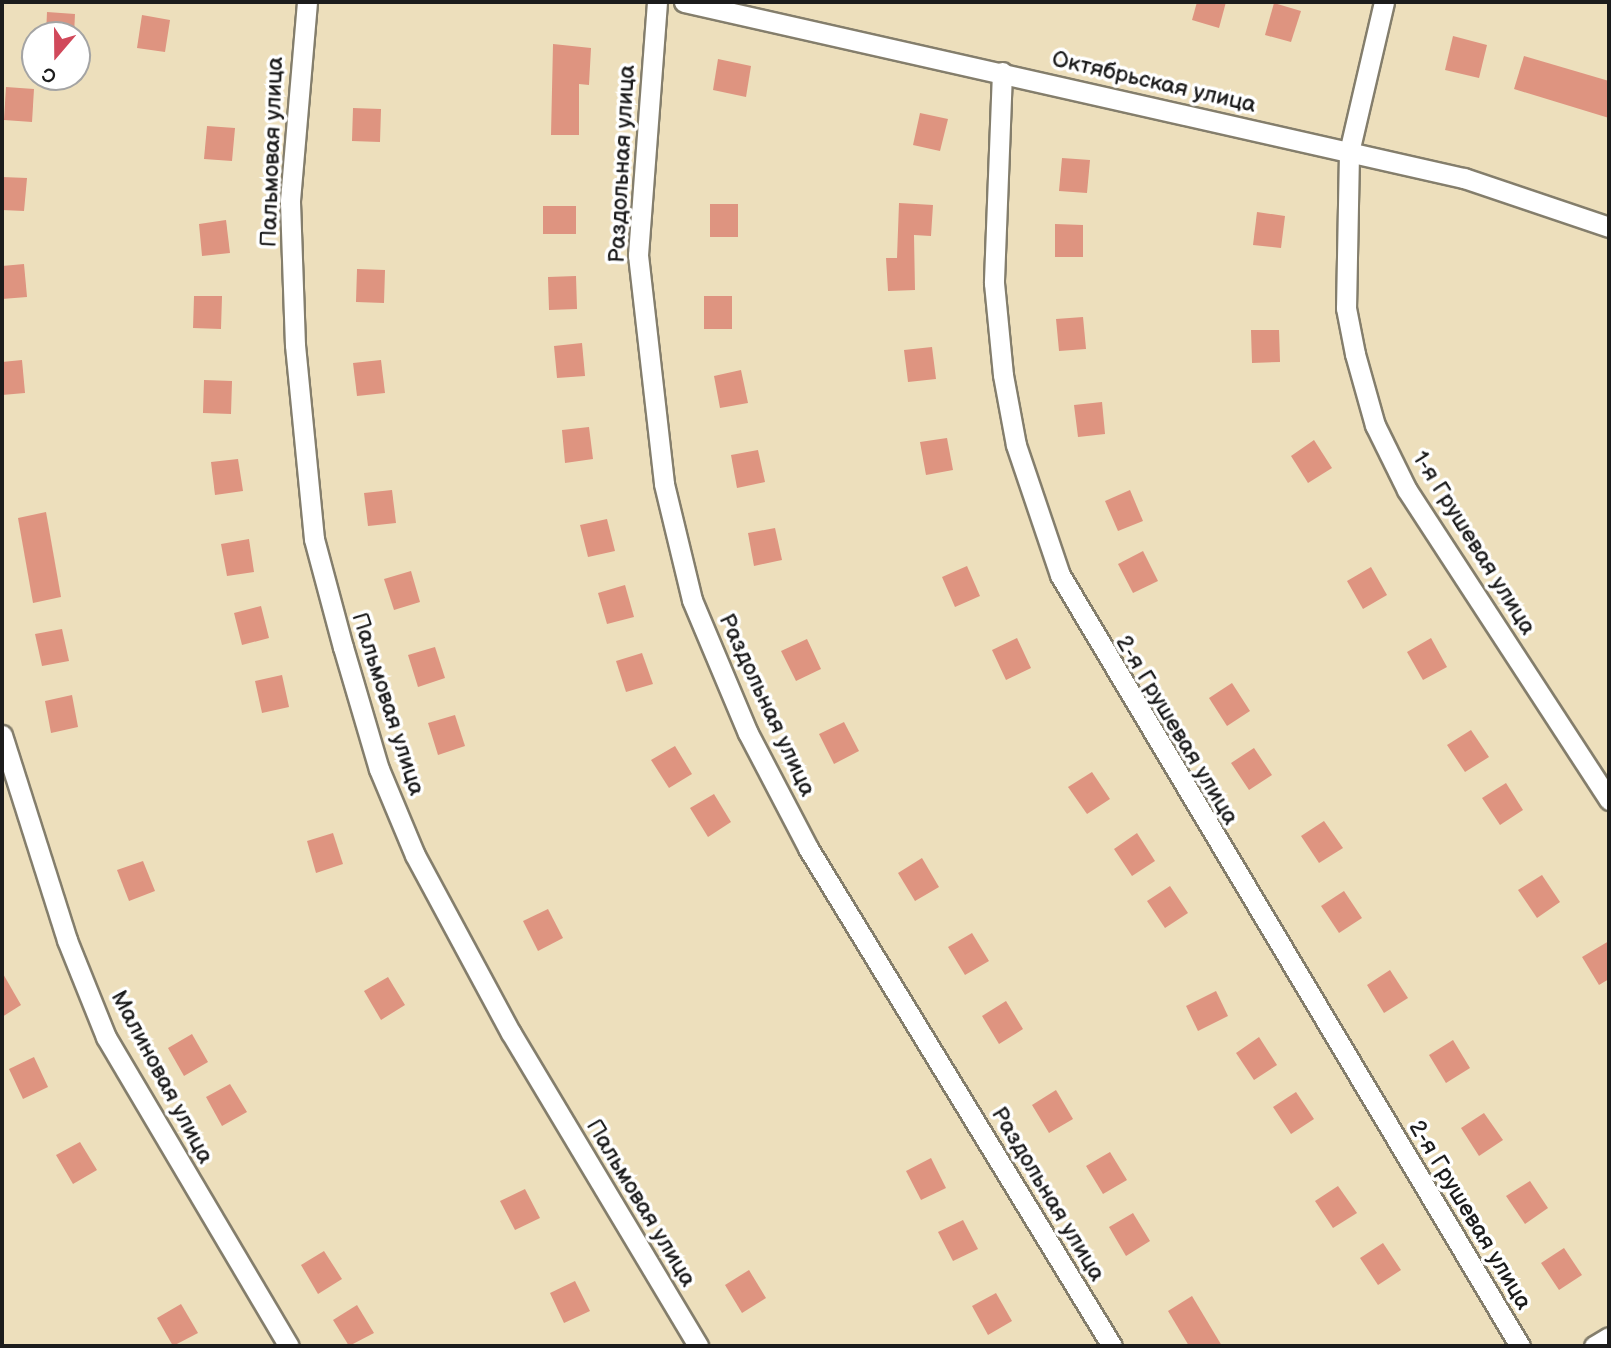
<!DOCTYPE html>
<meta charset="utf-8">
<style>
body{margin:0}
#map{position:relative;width:1611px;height:1348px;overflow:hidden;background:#eddfbc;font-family:"Balsamiq Sans",sans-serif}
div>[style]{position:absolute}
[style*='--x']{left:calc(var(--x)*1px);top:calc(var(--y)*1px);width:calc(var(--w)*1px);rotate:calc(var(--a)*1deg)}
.building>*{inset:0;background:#de9480}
.roads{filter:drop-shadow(2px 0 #847e6c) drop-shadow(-2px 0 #847e6c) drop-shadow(0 2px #847e6c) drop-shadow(0 -2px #847e6c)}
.minor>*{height:19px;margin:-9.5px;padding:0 9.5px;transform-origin:9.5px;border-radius:9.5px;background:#fff}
span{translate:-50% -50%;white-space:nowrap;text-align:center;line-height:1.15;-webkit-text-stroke:7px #fff;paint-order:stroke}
.street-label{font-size:23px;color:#1c1c1c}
.frame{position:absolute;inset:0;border:4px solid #1c1c1c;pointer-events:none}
.north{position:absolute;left:21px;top:21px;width:70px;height:70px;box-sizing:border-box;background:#fff;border:2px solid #a4a4a4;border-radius:50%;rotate:200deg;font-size:19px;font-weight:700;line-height:28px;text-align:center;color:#1c1c1c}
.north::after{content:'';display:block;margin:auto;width:24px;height:32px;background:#d1495b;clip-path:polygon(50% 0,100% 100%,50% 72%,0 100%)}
</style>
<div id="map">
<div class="building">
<div style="clip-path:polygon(1197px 2px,1226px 2px,1219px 28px,1192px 20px)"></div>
<div style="clip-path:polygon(1274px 3px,1301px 11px,1291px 42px,1265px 35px)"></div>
<div style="clip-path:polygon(47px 12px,75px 14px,74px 35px,46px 35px)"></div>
<div style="clip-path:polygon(142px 15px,170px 20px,165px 52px,137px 48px)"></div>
<div style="clip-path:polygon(1453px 36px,1487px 45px,1479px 78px,1445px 70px)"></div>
<div style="clip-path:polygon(553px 44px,591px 48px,589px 85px,579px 84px,579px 135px,551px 135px)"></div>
<div style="clip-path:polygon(1524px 56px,1609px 81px,1609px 118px,1514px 89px)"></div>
<div style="clip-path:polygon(718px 59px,751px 66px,746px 97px,713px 90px)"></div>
<div style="clip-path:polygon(6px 87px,34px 89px,32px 122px,4px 120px)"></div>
<div style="clip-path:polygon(353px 108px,381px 109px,380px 142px,352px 141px)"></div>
<div style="clip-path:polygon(920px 113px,948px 119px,940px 151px,913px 145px)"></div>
<div style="clip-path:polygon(207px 126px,235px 128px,232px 161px,204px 159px)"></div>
<div style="clip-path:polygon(1062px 158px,1090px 160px,1087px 193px,1059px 191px)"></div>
<div style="clip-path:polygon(2px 177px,27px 178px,24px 211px,2px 210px)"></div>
<div style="clip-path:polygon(899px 203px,933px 205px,931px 236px,914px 235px,915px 290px,888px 291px,886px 258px,897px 258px)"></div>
<div style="clip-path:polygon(710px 204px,738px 204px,738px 237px,710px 237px)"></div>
<div style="clip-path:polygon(543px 206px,576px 206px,576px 234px,543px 234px)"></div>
<div style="clip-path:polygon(1257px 212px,1285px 216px,1281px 248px,1253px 245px)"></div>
<div style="clip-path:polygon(226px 220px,230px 253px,202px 256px,199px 224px)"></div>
<div style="clip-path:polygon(1055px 224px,1083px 225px,1083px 257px,1055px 257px)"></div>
<div style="clip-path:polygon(24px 264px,27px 297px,2px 299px,2px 266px)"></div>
<div style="clip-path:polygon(357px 269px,385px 270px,384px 303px,356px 302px)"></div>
<div style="clip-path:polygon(576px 276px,577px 309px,549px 310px,548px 277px)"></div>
<div style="clip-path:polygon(194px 296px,222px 296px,221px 329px,193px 328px)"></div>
<div style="clip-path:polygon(704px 296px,732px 296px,732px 329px,704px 329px)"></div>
<div style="clip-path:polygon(1083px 317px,1086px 349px,1059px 351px,1056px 319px)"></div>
<div style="clip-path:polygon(1251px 330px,1279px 330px,1280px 362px,1252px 363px)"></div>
<div style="clip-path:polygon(582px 343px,585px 376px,557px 378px,554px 346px)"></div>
<div style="clip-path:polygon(932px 347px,936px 379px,908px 382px,904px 350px)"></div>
<div style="clip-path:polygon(22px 360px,25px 393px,2px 395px,2px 362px)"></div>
<div style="clip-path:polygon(381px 360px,385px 393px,357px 396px,353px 363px)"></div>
<div style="clip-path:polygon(741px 370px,748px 403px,720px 408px,714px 376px)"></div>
<div style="clip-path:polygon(204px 380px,232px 381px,231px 414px,203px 413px)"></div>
<div style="clip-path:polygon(1102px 402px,1105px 434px,1078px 437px,1074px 405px)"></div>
<div style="clip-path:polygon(589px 427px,593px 459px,565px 463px,562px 430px)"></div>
<div style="clip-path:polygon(947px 438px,953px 470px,926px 475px,920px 442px)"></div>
<div style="clip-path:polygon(1314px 440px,1332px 468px,1308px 483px,1291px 456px)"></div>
<div style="clip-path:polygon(758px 450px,765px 482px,737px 488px,731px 455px)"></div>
<div style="clip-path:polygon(238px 459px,243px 491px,215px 495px,211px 462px)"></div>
<div style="clip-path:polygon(392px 490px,396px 523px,368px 526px,364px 493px)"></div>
<div style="clip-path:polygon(1130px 490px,1143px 521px,1118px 531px,1105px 501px)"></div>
<div style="clip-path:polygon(46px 512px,61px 597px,33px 603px,18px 518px)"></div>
<div style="clip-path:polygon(607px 519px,615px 551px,588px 557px,580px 525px)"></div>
<div style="clip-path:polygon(775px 528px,782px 560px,754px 566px,748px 533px)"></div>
<div style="clip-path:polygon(249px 539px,254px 572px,227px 576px,221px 544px)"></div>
<div style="clip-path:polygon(1143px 551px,1158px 581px,1133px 593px,1118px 564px)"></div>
<div style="clip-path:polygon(967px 566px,980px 596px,955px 607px,942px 577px)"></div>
<div style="clip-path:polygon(1371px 567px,1387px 595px,1363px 609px,1347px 581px)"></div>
<div style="clip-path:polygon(411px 571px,420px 602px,394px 610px,384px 579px)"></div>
<div style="clip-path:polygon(625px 585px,634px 617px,607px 624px,598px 593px)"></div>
<div style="clip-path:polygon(261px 606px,269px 638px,242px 645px,234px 613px)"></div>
<div style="clip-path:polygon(62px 629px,69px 661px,42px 666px,35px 634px)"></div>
<div style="clip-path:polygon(1017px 638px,1031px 668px,1006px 680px,992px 650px)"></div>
<div style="clip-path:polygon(1431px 638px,1447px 667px,1423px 680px,1407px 652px)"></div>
<div style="clip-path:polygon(807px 639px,821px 669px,796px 681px,781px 651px)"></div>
<div style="clip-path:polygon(435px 647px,445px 678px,418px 687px,408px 655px)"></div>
<div style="clip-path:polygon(642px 653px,653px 684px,626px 692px,616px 661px)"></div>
<div style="clip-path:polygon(282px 675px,289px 707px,262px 713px,255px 681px)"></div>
<div style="clip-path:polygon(1232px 683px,1250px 711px,1227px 726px,1209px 698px)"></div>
<div style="clip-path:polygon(72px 695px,78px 727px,51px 733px,45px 701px)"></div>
<div style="clip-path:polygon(455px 715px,465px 746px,438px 755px,428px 723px)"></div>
<div style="clip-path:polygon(844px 722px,859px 751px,834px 764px,819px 734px)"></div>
<div style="clip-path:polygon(1471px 730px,1489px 757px,1465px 772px,1447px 745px)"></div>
<div style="clip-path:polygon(675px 746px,692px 774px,669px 788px,651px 760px)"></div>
<div style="clip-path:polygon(1254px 748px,1272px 775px,1249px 790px,1231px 763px)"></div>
<div style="clip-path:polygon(1092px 772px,1110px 799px,1087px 814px,1068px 787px)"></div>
<div style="clip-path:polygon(1506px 783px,1523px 810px,1500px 825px,1482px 798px)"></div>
<div style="clip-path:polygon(714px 794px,731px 822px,708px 837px,690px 808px)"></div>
<div style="clip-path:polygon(1324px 821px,1343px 848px,1319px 863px,1301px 836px)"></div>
<div style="clip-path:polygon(333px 833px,343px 864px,316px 873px,307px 841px)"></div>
<div style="clip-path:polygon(1137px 833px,1155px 861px,1132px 876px,1114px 849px)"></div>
<div style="clip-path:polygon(922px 858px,939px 887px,915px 901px,898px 873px)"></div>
<div style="clip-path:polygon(143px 861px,155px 891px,129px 901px,117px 870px)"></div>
<div style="clip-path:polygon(1542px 875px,1560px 902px,1537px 918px,1518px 890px)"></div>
<div style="clip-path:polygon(1170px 886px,1188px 913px,1165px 928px,1147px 901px)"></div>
<div style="clip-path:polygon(1344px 891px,1362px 918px,1339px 933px,1321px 906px)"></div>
<div style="clip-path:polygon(548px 909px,563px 938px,538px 951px,523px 921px)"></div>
<div style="clip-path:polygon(972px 933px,989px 961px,965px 975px,948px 947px)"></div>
<div style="clip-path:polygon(1609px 941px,1609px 979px,1599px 985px,1582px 957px)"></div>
<div style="clip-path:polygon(1390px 970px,1408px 998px,1384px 1013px,1367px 985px)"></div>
<div style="clip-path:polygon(2px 972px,21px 1005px,2px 1017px)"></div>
<div style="clip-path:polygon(388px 977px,405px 1005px,381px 1020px,364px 991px)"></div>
<div style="clip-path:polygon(1216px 991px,1228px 1016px,1198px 1031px,1186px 1006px)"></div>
<div style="clip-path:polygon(1006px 1001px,1023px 1029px,999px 1044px,982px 1016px)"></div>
<div style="clip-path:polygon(192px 1034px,208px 1062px,184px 1076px,168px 1048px)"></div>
<div style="clip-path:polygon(1259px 1037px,1277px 1065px,1254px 1080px,1236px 1053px)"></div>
<div style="clip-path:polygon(1453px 1040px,1470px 1068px,1446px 1083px,1429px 1055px)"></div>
<div style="clip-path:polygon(34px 1057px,48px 1087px,23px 1099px,9px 1069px)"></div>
<div style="clip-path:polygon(230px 1084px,247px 1112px,222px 1126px,206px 1097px)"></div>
<div style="clip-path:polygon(1056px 1090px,1073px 1119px,1049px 1133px,1032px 1105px)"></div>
<div style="clip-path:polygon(1296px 1092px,1314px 1119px,1291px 1134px,1273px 1107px)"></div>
<div style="clip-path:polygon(1484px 1113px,1503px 1140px,1479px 1156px,1461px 1128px)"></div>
<div style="clip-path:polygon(80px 1142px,97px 1170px,73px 1184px,56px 1155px)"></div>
<div style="clip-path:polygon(1110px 1152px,1127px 1180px,1103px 1194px,1086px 1166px)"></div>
<div style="clip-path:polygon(931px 1158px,946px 1188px,921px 1200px,906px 1171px)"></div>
<div style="clip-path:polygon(1530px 1181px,1548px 1208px,1525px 1224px,1506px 1196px)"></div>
<div style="clip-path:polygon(1338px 1186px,1357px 1213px,1333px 1228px,1315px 1201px)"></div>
<div style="clip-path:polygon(525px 1189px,540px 1218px,515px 1230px,500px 1201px)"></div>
<div style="clip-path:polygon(1133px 1213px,1150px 1241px,1126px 1256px,1109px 1227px)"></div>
<div style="clip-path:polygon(963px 1220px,978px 1249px,953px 1261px,938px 1232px)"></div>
<div style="clip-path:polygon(1383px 1243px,1401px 1270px,1378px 1285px,1360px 1258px)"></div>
<div style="clip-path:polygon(1564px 1248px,1582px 1275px,1559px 1290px,1541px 1263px)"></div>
<div style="clip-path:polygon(324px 1251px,342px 1279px,318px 1294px,301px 1265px)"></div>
<div style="clip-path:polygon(749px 1270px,766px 1298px,742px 1313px,725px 1285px)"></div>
<div style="clip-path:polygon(575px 1281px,590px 1311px,564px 1323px,550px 1293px)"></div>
<div style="clip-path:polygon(996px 1293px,1012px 1321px,988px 1335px,972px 1306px)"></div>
<div style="clip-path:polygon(1192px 1296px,1222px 1346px,1189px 1346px,1168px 1311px)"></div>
<div style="clip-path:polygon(181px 1304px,198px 1333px,173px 1346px,157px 1318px)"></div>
<div style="clip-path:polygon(357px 1305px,374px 1333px,349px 1346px,333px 1320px)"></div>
</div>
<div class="roads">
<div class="minor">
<div style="--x:307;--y:2;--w:201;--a:94.9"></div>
<div style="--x:290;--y:202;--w:143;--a:88"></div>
<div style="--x:295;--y:345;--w:195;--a:84.4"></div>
<div style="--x:314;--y:539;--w:112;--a:75"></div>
<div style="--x:343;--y:647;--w:127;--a:73.6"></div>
<div style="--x:379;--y:769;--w:93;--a:67.3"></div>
<div style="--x:415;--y:855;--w:202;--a:61.7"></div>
<div style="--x:511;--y:1033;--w:365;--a:59.1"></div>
<div style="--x:657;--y:2;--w:254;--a:94.3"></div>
<div style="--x:638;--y:255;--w:230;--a:83.5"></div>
<div style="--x:664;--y:484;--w:119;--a:76.4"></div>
<div style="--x:692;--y:600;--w:144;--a:67.2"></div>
<div style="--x:748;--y:733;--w:130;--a:62.4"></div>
<div style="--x:808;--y:848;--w:583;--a:58.6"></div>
<div style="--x:684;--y:2;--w:800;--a:12.72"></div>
<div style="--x:1464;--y:178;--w:153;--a:18.7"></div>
<div style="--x:1384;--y:2;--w:155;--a:103.1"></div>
<div style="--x:1349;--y:153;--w:155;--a:91.1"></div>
<div style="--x:1346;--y:308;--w:47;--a:78.9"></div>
<div style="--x:1355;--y:354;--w:74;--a:74.3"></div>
<div style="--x:1375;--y:425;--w:72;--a:63.8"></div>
<div style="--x:1407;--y:490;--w:370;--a:56.9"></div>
<div style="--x:1002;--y:72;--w:211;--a:92.2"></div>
<div style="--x:994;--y:283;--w:92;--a:84.4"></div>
<div style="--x:1003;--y:375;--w:71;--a:79.5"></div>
<div style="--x:1016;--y:445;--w:137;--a:71.3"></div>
<div style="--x:1060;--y:575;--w:898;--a:59.18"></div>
<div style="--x:2;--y:735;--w:215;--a:72.4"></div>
<div style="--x:67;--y:940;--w:105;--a:68.1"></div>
<div style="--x:106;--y:1037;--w:359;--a:59.4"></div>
<div style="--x:1594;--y:1346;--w:17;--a:-31"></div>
</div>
</div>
<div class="street-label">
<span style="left:1154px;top:82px;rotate:13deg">Октябрьская улица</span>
<span style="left:272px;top:152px;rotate:-88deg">Пальмовая улица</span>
<span style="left:622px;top:164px;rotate:-87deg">Раздольная улица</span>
<span style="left:1474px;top:543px;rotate:58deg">1-я Грушевая улица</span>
<span style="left:388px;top:704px;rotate:72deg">Пальмовая улица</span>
<span style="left:767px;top:705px;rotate:65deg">Раздольная улица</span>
<span style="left:1177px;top:730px;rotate:59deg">2-я Грушевая улица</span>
<span style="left:162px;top:1077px;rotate:62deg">Малиновая улица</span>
<span style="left:1048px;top:1194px;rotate:59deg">Раздольная улица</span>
<span style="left:641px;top:1203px;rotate:59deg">Пальмовая улица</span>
<span style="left:1470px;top:1215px;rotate:59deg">2-я Грушевая улица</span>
</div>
<div class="frame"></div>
<div class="north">С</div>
</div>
